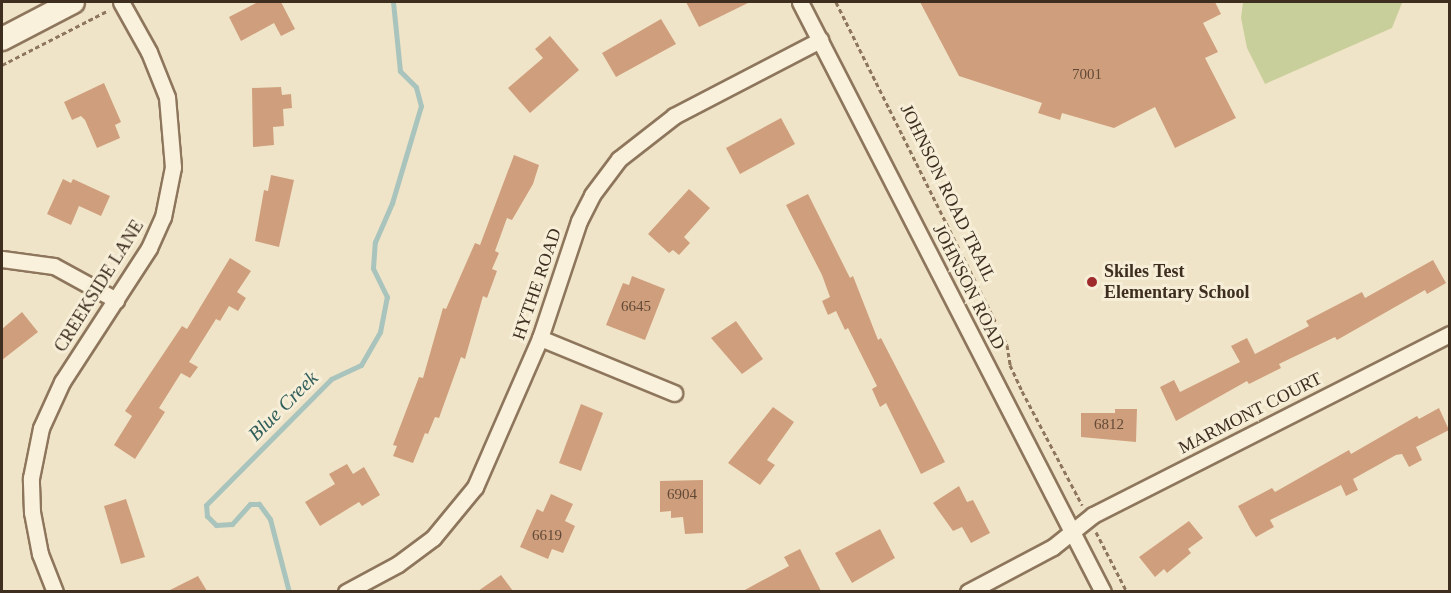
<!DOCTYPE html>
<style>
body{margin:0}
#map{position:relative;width:1451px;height:593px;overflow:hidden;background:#f0e4c8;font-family:"Times New Roman",serif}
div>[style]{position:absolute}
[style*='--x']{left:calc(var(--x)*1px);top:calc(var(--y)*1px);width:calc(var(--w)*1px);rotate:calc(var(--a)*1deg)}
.green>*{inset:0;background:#c9cf9b}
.stream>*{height:5px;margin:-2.5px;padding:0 2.5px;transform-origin:2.5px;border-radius:2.5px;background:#a9c4bc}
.building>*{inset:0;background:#cf9f7d}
.path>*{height:3px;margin-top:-1.5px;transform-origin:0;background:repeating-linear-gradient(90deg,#8d765c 0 4.5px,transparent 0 7.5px)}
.roads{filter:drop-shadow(2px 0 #8d765c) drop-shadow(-2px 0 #8d765c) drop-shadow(0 2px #8d765c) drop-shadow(0 -2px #8d765c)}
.minor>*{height:15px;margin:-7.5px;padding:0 7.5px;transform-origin:7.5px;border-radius:7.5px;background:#faf1dc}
.secondary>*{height:22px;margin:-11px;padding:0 11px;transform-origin:11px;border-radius:11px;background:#faf1dc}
.dots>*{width:16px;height:16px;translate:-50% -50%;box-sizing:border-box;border:3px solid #f7eed8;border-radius:50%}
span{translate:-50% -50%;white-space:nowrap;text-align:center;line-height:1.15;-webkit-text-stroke:6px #f7eed8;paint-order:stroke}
.number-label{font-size:15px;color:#624a37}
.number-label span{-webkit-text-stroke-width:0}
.street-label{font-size:18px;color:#3d2e20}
.poi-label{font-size:18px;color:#3d2e20;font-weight:700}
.left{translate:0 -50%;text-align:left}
.water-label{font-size:20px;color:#2f5d5a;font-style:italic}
.frame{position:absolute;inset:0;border:3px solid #3d2e20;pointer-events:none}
</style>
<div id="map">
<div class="green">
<div style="clip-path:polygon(1243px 2px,1401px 2px,1402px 3px,1392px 28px,1265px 84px,1247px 48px,1241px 18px)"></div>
</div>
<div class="stream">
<div style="--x:289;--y:592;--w:75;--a:-104.6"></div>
<div style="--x:270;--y:519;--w:19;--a:-126"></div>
<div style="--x:259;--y:504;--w:9;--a:180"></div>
<div style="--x:250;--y:504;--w:27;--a:132"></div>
<div style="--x:232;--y:524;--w:16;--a:176"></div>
<div style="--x:216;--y:525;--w:13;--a:-135"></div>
<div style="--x:207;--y:516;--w:11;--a:-95"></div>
<div style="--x:206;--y:505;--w:177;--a:-45.2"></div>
<div style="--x:331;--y:379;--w:33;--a:-25"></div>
<div style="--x:361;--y:365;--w:38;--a:-60"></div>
<div style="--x:380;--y:332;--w:36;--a:-79"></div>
<div style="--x:387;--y:297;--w:32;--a:-116"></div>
<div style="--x:373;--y:268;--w:26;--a:-86"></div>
<div style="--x:375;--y:242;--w:43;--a:-66.4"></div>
<div style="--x:392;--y:203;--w:101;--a:-73.4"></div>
<div style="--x:421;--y:106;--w:20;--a:-105"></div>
<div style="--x:416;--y:87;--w:23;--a:-135"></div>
<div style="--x:400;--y:71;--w:69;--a:-95.8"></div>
</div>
<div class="building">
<div style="clip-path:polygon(258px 2px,281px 2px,295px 29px,281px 36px,274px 23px,241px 41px,229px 17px)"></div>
<div style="clip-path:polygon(686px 2px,750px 2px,699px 27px)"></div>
<div style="clip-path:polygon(920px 2px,1215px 2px,1221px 14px,1203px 23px,1218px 52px,1205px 58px,1236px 118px,1175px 148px,1155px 107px,1114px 128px,1062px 113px,1060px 120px,1038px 113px,1042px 103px,959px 76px)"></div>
<div style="clip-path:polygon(661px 19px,676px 44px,616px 77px,602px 53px)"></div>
<div style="clip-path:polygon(550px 36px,579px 70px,530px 113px,508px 88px,543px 58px,535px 49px)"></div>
<div style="clip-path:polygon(104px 83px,121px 122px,115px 125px,120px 138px,97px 148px,85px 120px,81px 116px,72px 120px,64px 102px)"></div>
<div style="clip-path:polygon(281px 87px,282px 95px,291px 94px,292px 108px,283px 109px,284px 126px,273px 127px,274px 145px,253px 147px,252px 88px)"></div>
<div style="clip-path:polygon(781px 118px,795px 144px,740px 174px,726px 148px)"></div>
<div style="clip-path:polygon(514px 155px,539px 165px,533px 184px,512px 220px,507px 218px,495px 251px,499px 253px,492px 269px,497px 271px,487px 298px,483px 296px,465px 359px,461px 357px,439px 418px,435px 417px,428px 434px,425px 433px,413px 463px,393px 456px,397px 446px,393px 445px,419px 377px,423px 378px,443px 308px,446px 309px,475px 243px,480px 245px)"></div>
<div style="clip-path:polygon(271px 175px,294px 180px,279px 247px,255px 241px,264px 190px,268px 191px)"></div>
<div style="clip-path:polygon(63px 179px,71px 183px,73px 179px,110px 196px,101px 216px,79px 206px,71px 225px,47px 214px)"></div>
<div style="clip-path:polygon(689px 189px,710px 208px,684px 237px,690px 243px,679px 255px,673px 250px,669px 253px,648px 234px)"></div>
<div style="clip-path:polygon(808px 194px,850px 278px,853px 276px,878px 340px,881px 338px,945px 462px,921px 474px,886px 403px,880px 407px,872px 389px,877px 386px,848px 328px,845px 330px,836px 311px,828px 315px,822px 301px,830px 297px,822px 275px,786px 205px)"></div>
<div style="clip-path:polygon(230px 258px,251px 271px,237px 292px,246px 298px,238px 311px,229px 306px,220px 321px,216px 319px,189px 362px,198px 367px,190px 378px,181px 373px,159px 408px,165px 412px,135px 459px,114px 445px,132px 416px,125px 411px,182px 326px,187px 329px)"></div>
<div style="clip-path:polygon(1433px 260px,1446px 283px,1427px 294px,1425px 290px,1337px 340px,1335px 337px,1279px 364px,1281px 368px,1249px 384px,1247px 381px,1176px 421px,1160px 387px,1174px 380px,1180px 392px,1240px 362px,1231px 346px,1247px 338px,1255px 354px,1309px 326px,1306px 321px,1362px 292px,1365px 298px)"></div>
<div style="clip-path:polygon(632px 276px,665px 289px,645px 340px,606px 325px,623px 283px,629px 285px)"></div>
<div style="clip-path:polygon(22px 312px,38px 332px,2px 360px,2px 329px)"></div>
<div style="clip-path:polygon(736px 321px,763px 359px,742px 374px,711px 338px)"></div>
<div style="clip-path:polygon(581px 404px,603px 413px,581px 471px,559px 463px)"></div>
<div style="clip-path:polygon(773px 407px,794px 422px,767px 460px,775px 465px,760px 485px,728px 463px)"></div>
<div style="clip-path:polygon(1439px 408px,1449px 430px,1416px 447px,1422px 460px,1409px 467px,1402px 454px,1396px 455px,1353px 479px,1358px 490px,1346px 496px,1341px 485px,1270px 520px,1274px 527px,1256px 537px,1251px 530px,1238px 506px,1272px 488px,1275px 492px,1349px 450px,1351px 454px,1417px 416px,1419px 419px)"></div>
<div style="clip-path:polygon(1115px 409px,1137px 409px,1136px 442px,1081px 437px,1081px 413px,1115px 413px)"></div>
<div style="clip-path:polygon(347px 464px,353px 474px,364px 467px,380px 495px,362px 506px,359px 502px,320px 526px,305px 502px,335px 484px,329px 474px)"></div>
<div style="clip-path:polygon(703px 480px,703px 533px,685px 534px,683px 517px,671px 518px,671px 511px,660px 512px,660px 481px)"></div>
<div style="clip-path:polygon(959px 486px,967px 502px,973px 500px,990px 533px,971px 543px,962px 527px,953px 531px,933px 503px)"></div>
<div style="clip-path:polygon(551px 494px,573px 504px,565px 521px,575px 526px,563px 553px,552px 549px,548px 559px,520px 547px,537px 509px,543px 512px)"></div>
<div style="clip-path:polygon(126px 499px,145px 557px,121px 564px,104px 506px)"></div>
<div style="clip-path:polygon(1189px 521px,1203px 538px,1188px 549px,1191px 553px,1167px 573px,1164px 569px,1155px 577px,1139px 557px)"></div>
<div style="clip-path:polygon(880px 529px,895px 558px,852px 583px,835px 553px)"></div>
<div style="clip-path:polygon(800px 549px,821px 591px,743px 591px,789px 566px,784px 557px)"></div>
<div style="clip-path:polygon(501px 575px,513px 591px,478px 591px)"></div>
<div style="clip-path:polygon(198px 576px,207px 591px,168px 591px)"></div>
</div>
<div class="path">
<div style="--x:836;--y:2;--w:383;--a:63.5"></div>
<div style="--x:1007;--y:345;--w:20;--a:81"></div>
<div style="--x:1010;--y:365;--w:29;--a:65"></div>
<div style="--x:1022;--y:391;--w:129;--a:62.2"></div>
<div style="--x:2;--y:65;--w:120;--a:-27.2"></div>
<div style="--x:1096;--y:532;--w:68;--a:62.7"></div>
</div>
<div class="roads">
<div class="minor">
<div style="--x:800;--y:2;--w:663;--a:62.82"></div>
<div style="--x:2;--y:259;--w:52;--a:7.7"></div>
<div style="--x:54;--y:266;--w:71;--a:28.7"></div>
<div style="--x:540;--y:338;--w:145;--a:22.3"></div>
<div style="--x:55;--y:592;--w:41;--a:-111.5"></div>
<div style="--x:40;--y:554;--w:43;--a:-100.8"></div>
<div style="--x:32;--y:512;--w:34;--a:-92"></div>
<div style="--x:31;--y:478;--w:51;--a:-78.7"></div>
<div style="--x:41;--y:428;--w:51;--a:-65.5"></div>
<div style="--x:62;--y:382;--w:160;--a:-57"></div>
<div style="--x:149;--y:248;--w:34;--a:-66"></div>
<div style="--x:163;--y:217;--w:51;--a:-78.7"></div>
<div style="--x:173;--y:167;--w:70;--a:-94.9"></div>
<div style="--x:167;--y:97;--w:48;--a:-111.8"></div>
<div style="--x:149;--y:52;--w:57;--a:-119.2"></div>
<div style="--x:346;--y:592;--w:59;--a:-28.3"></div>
<div style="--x:398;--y:564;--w:44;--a:-36.6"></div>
<div style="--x:433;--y:538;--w:66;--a:-50.5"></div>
<div style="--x:475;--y:487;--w:163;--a:-66.4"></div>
<div style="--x:540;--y:338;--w:123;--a:-71.6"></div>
<div style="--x:579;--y:221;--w:29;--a:-63"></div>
<div style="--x:592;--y:195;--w:45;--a:-53.1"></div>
<div style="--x:619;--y:159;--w:70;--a:-38"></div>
<div style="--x:674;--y:116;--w:165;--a:-27.5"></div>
<div style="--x:968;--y:592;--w:96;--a:-27.9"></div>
<div style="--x:1053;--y:547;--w:51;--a:-38.7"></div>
<div style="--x:1093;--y:515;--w:400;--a:-26.9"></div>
</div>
<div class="secondary">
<div style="--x:2;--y:39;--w:80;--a:-27.5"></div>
</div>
</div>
<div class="dots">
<div style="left:1092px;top:282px;background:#9e2a2b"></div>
</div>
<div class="number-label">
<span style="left:1087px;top:75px">7001</span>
<span style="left:636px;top:307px">6645</span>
<span style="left:1109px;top:425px">6812</span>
<span style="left:682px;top:495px">6904</span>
<span style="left:547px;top:536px">6619</span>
</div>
<div class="street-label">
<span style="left:948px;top:193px;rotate:64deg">JOHNSON ROAD TRAIL</span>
<span style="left:537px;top:284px;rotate:-71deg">HYTHE ROAD</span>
<span style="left:99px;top:286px;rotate:-58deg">CREEKSIDE LANE</span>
<span style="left:969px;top:287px;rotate:63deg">JOHNSON ROAD</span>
<span style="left:1250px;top:413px;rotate:-27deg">MARMONT COURT</span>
</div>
<div class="poi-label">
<span class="left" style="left:1104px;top:282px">Skiles Test<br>Elementary School</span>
</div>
<div class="water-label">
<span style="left:283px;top:406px;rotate:-45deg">Blue Creek</span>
</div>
<div class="frame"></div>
</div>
